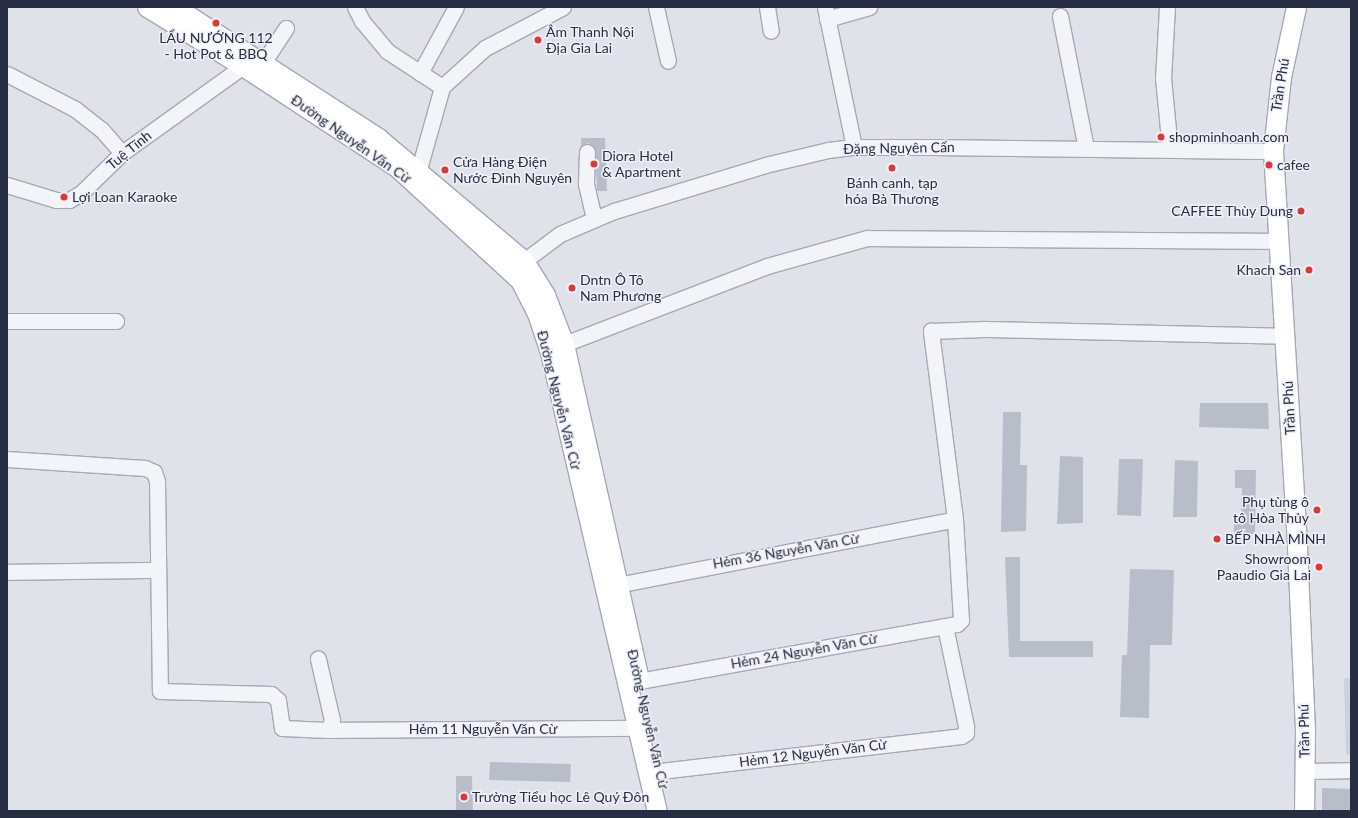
<!DOCTYPE html>
<meta charset="utf-8">
<style>
body{margin:0}
#map{position:relative;width:1358px;height:818px;overflow:hidden;background:#e0e2ea;font-family:Lato,sans-serif}
div>[style]{position:absolute}
[style*='--x']{left:calc(var(--x)*1px);top:calc(var(--y)*1px);width:calc(var(--w)*1px);rotate:calc(var(--a)*1deg)}
.built>*{inset:0;background:#cdd1dc}
.building>*{inset:0;background:#b9bdca}
.roads{filter:drop-shadow(1px 0 #a5a8b5) drop-shadow(-1px 0 #a5a8b5) drop-shadow(0 1px #a5a8b5) drop-shadow(0 -1px #a5a8b5)}
.minor>*{height:15px;margin:-7.5px;padding:0 7.5px;transform-origin:7.5px;border-radius:7.5px;background:#f3f4f8}
.major>*{height:19px;margin:-9.5px;padding:0 9.5px;transform-origin:9.5px;border-radius:9.5px;background:#fff}
.dots>*{width:11px;height:11px;translate:-50% -50%;box-sizing:border-box;border:2px solid #eff1f7;border-radius:50%}
span{translate:-50% -50%;white-space:nowrap;text-align:center;line-height:1.15;-webkit-text-stroke:3px #eff1f7;paint-order:stroke}
.poi-label{font-size:14px;color:#272d43}
.left{translate:0 -50%;text-align:left}
.right{translate:-100% -50%;text-align:right}
.street-label{font-size:14px;color:#272d43}
.frame{position:absolute;inset:0;border:8px solid #272d43;pointer-events:none}
</style>
<div id="map">
<div class="built">
<div style="clip-path:polygon(1351px 678px,1351px 754px,1346px 755px,1344px 679px)"></div>
</div>
<div class="building">
<div style="clip-path:polygon(581px 138px,605px 138px,607px 191px,597px 191px,595px 148px,588px 143px,581px 146px)"></div>
<div style="clip-path:polygon(1200px 403px,1268px 403px,1269px 429px,1199px 427px)"></div>
<div style="clip-path:polygon(1003px 412px,1021px 412px,1020px 465px,1027px 465px,1026px 531px,1001px 532px)"></div>
<div style="clip-path:polygon(1060px 456px,1083px 457px,1083px 523px,1057px 524px)"></div>
<div style="clip-path:polygon(1119px 459px,1143px 459px,1141px 516px,1117px 515px)"></div>
<div style="clip-path:polygon(1175px 460px,1198px 461px,1197px 517px,1173px 517px)"></div>
<div style="clip-path:polygon(1235px 470px,1256px 470px,1255px 534px,1234px 534px,1234px 516px,1241px 516px,1242px 488px,1235px 488px)"></div>
<div style="clip-path:polygon(1005px 557px,1020px 557px,1020px 641px,1093px 641px,1093px 657px,1009px 657px)"></div>
<div style="clip-path:polygon(1130px 569px,1174px 570px,1172px 645px,1150px 645px,1149px 718px,1120px 717px,1122px 655px,1127px 655px)"></div>
<div style="clip-path:polygon(490px 762px,571px 764px,570px 782px,489px 780px)"></div>
<div style="clip-path:polygon(456px 776px,472px 776px,473px 811px,456px 811px)"></div>
<div style="clip-path:polygon(1322px 788px,1351px 789px,1351px 811px,1322px 811px)"></div>
</div>
<div class="roads">
<div class="minor">
<div style="--x:355;--y:7;--w:16;--a:63"></div>
<div style="--x:362;--y:21;--w:39;--a:50"></div>
<div style="--x:387;--y:51;--w:66;--a:33.2"></div>
<div style="--x:656;--y:7;--w:55;--a:77.5"></div>
<div style="--x:767;--y:7;--w:24;--a:81"></div>
<div style="--x:825;--y:7;--w:143;--a:78.3"></div>
<div style="--x:1167;--y:7;--w:71;--a:93.2"></div>
<div style="--x:1163;--y:78;--w:71;--a:84.4"></div>
<div style="--x:1060;--y:16;--w:135;--a:78.9"></div>
<div style="--x:827;--y:19;--w:44;--a:-15.9"></div>
<div style="--x:263;--y:63;--w:42;--a:-56.7"></div>
<div style="--x:420;--y:73;--w:75;--a:-61.4"></div>
<div style="--x:7;--y:74;--w:76;--a:27.2"></div>
<div style="--x:75;--y:109;--w:33;--a:38"></div>
<div style="--x:101;--y:129;--w:32;--a:49"></div>
<div style="--x:442;--y:87;--w:58;--a:-42.2"></div>
<div style="--x:485;--y:48;--w:88;--a:-27.7"></div>
<div style="--x:587;--y:152;--w:32;--a:92"></div>
<div style="--x:586;--y:184;--w:35;--a:77"></div>
<div style="--x:419;--y:169;--w:85;--a:-74.3"></div>
<div style="--x:7;--y:185;--w:51;--a:17"></div>
<div style="--x:56;--y:200;--w:13;--a:0"></div>
<div style="--x:69;--y:200;--w:14;--a:-30"></div>
<div style="--x:81;--y:193;--w:57;--a:-44.3"></div>
<div style="--x:122;--y:153;--w:149;--a:-35.7"></div>
<div style="--x:524;--y:261;--w:45;--a:-36.9"></div>
<div style="--x:560;--y:234;--w:59;--a:-23.1"></div>
<div style="--x:614;--y:211;--w:158;--a:-16.9"></div>
<div style="--x:765;--y:165;--w:65;--a:-13.4"></div>
<div style="--x:828;--y:150;--w:26;--a:-7"></div>
<div style="--x:854;--y:147;--w:84;--a:0"></div>
<div style="--x:938;--y:147;--w:335;--a:0.7"></div>
<div style="--x:7;--y:321;--w:109;--a:0"></div>
<div style="--x:564;--y:344;--w:217;--a:-21"></div>
<div style="--x:767;--y:266;--w:104;--a:-15.6"></div>
<div style="--x:867;--y:238;--w:412;--a:0.4"></div>
<div style="--x:7;--y:459;--w:138;--a:3.7"></div>
<div style="--x:145;--y:468;--w:10;--a:24"></div>
<div style="--x:154;--y:472;--w:9;--a:72"></div>
<div style="--x:157;--y:481;--w:210;--a:89.2"></div>
<div style="--x:160;--y:691;--w:111;--a:1.5"></div>
<div style="--x:271;--y:694;--w:9;--a:41"></div>
<div style="--x:278;--y:700;--w:28;--a:82"></div>
<div style="--x:282;--y:728;--w:46;--a:2.5"></div>
<div style="--x:328;--y:730;--w:11;--a:-68"></div>
<div style="--x:332;--y:720;--w:63;--a:-102.9"></div>
<div style="--x:7;--y:572;--w:150;--a:-0.8"></div>
<div style="--x:617;--y:585;--w:344;--a:-11"></div>
<div style="--x:639;--y:681;--w:323;--a:-10.2"></div>
<div style="--x:957;--y:624;--w:6;--a:-45"></div>
<div style="--x:961;--y:620;--w:101;--a:-93.4"></div>
<div style="--x:955;--y:519;--w:190;--a:-97.3"></div>
<div style="--x:931;--y:331;--w:53;--a:-2.2"></div>
<div style="--x:984;--y:329;--w:302;--a:1.3"></div>
<div style="--x:328;--y:730;--w:310;--a:-0.4"></div>
<div style="--x:660;--y:771;--w:303;--a:-6.6"></div>
<div style="--x:961;--y:736;--w:6;--a:-31"></div>
<div style="--x:966;--y:733;--w:7;--a:-90"></div>
<div style="--x:966;--y:726;--w:102;--a:-101.9"></div>
<div style="--x:1305;--y:771;--w:46;--a:-1.2"></div>
</div>
<div class="major">
<div style="--x:147;--y:7;--w:113;--a:31.6"></div>
<div style="--x:243;--y:66;--w:186;--a:33.3"></div>
<div style="--x:398;--y:168;--w:166;--a:42.6"></div>
<div style="--x:520;--y:280;--w:37;--a:63"></div>
<div style="--x:537;--y:313;--w:41;--a:71.6"></div>
<div style="--x:550;--y:352;--w:471;--a:76.9"></div>
<div style="--x:175;--y:7;--w:242;--a:32.8"></div>
<div style="--x:378;--y:138;--w:191;--a:40.1"></div>
<div style="--x:524;--y:261;--w:40;--a:58"></div>
<div style="--x:545;--y:295;--w:53;--a:68.8"></div>
<div style="--x:564;--y:344;--w:343;--a:77.4"></div>
<div style="--x:1296;--y:7;--w:72;--a:102.1"></div>
<div style="--x:1281;--y:77;--w:74;--a:96.2"></div>
<div style="--x:1273;--y:151;--w:397;--a:86.5"></div>
<div style="--x:1297;--y:547;--w:186;--a:87.5"></div>
<div style="--x:1305;--y:733;--w:78;--a:90.7"></div>
</div>
</div>
<div class="dots">
<div style="left:216px;top:23px;background:#db3939"></div>
<div style="left:538px;top:40px;background:#db3939"></div>
<div style="left:1161px;top:137px;background:#db3939"></div>
<div style="left:594px;top:164px;background:#db3939"></div>
<div style="left:1269px;top:165px;background:#db3939"></div>
<div style="left:892px;top:168px;background:#db3939"></div>
<div style="left:445px;top:170px;background:#db3939"></div>
<div style="left:64px;top:197px;background:#db3939"></div>
<div style="left:1301px;top:211px;background:#db3939"></div>
<div style="left:1309px;top:270px;background:#db3939"></div>
<div style="left:572px;top:288px;background:#db3939"></div>
<div style="left:1317px;top:510px;background:#db3939"></div>
<div style="left:1217px;top:539px;background:#db3939"></div>
<div style="left:1319px;top:567px;background:#db3939"></div>
<div style="left:464px;top:797px;background:#db3939"></div>
</div>
<div class="poi-label">
<span class="left" style="left:546px;top:40px">Âm Thanh Nội<br>Địa Gia Lai</span>
<span style="left:216px;top:46px">LẨU NƯỚNG 112<br>- Hot Pot &amp; BBQ</span>
<span class="left" style="left:1169px;top:137px">shopminhoanh.com</span>
<span class="left" style="left:602px;top:164px">Diora Hotel<br>&amp; Apartment</span>
<span class="left" style="left:453px;top:170px">Cửa Hàng Điện<br>Nước Đình Nguyên</span>
<span class="left" style="left:1277px;top:165px">cafee</span>
<span style="left:892px;top:191px">Bánh canh, tạp<br>hóa Bà Thương</span>
<span class="left" style="left:72px;top:197px">Lợi Loan Karaoke</span>
<span class="right" style="left:1293px;top:211px">CAFFEE Thùy Dung</span>
<span class="right" style="left:1301px;top:270px">Khach San</span>
<span class="left" style="left:580px;top:288px">Dntn Ô Tô<br>Nam Phương</span>
<span class="right" style="left:1309px;top:510px">Phụ tùng ô<br>tô Hòa Thủy</span>
<span class="left" style="left:1225px;top:539px">BẾP NHÀ MÌNH</span>
<span class="right" style="left:1311px;top:567px">Showroom<br>Paaudio Gia Lai</span>
<span class="left" style="left:472px;top:797px">Trường Tiểu học Lê Quý Đôn</span>
</div>
<div class="street-label">
<span style="left:1280px;top:85px;rotate:-81deg">Trần Phú</span>
<span style="left:351px;top:139px;rotate:35deg">Đường Nguyễn Văn Cừ</span>
<span style="left:899px;top:148px;rotate:-1deg">Đặng Nguyên Cẩn</span>
<span style="left:129px;top:150px;rotate:-39deg">Tuệ Tĩnh</span>
<span style="left:559px;top:400px;rotate:76deg">Đường Nguyễn Văn Cừ</span>
<span style="left:1289px;top:408px;rotate:-93deg">Trần Phú</span>
<span style="left:786px;top:551px;rotate:-10deg">Hẻm 36 Nguyễn Văn Cừ</span>
<span style="left:804px;top:651px;rotate:-10deg">Hẻm 24 Nguyễn Văn Cừ</span>
<span style="left:648px;top:719px;rotate:77deg">Đường Nguyễn Văn Cừ</span>
<span style="left:483px;top:729px">Hẻm 11 Nguyễn Văn Cừ</span>
<span style="left:1304px;top:731px;rotate:-91deg">Trần Phú</span>
<span style="left:813px;top:753px;rotate:-7deg">Hẻm 12 Nguyễn Văn Cừ</span>
</div>
<div class="frame"></div>
</div>
